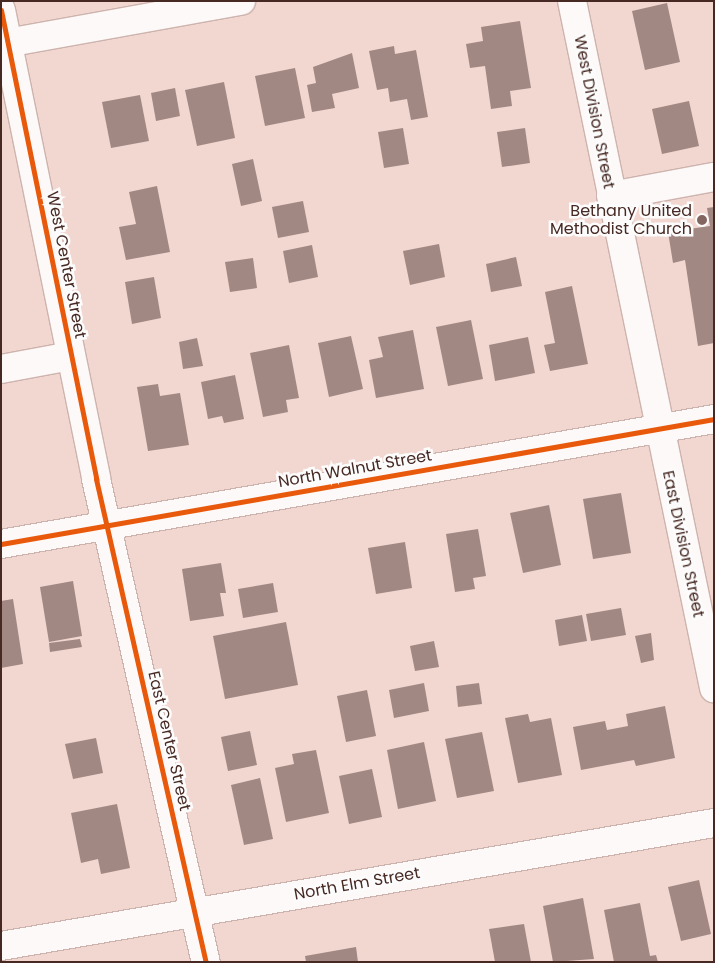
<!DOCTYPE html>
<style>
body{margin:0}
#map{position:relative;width:715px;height:963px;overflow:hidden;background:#f2d7d1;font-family:Poppins,sans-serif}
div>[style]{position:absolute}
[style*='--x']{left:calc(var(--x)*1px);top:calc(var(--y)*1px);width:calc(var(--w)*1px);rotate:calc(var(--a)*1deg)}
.building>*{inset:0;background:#a18882}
.roads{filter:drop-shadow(1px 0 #cdb3ad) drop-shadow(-1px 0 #cdb3ad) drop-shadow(0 1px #cdb3ad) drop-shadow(0 -1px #cdb3ad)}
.minor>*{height:28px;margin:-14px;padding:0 14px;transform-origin:14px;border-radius:14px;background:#fdf9f8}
.cycleway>*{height:5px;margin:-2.5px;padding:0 2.5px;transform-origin:2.5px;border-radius:2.5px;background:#e8590c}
.dots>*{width:14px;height:14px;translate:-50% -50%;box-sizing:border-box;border:2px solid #fcfcfc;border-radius:50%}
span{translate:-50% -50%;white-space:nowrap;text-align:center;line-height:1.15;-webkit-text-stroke:5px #fcfcfc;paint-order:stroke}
.street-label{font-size:16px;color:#472923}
.poi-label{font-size:16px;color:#472923}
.right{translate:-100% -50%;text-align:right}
.frame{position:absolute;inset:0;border:2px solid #472923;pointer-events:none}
</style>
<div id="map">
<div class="building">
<div style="clip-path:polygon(667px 3px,680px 62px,645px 70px,632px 11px)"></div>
<div style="clip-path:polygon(520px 21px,531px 88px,510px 91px,512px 106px,491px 109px,485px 66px,470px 68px,466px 44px,483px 41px,481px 27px)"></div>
<div style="clip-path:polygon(394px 46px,395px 54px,416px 50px,428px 117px,411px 120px,407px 99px,390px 102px,388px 88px,377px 90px,369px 51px)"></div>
<div style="clip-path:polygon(352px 53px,359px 88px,332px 94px,335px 108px,312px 112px,307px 85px,316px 83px,313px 67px)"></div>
<div style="clip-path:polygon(295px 68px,305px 118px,265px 126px,255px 76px)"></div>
<div style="clip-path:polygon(224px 82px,235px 138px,197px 146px,185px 90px)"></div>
<div style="clip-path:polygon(175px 88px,180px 116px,156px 121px,151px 93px)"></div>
<div style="clip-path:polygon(140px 95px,149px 141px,111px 148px,102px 102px)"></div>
<div style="clip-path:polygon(689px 101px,699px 146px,662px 154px,652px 109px)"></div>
<div style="clip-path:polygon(403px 128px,409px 164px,384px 168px,378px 132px)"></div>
<div style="clip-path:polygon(525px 128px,530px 163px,502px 167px,497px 132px)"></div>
<div style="clip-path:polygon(253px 159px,262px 201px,241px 206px,232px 164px)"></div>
<div style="clip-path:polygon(157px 186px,170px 252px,126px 260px,119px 227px,136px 224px,129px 192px)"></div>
<div style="clip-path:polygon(303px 201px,309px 232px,278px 238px,272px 207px)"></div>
<div style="clip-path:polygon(714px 207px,714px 343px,698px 346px,685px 260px,673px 263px,668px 232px,710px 226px,707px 208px)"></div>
<div style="clip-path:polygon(439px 244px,445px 277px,410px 285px,403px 251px)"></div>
<div style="clip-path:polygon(312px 245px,318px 277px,289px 283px,283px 251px)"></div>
<div style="clip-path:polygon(516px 257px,522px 286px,491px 292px,486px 264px)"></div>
<div style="clip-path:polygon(253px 258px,257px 288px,230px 292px,225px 262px)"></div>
<div style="clip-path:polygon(154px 277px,161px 318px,132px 324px,125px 282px)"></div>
<div style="clip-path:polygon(572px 286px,588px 364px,550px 371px,544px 345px,555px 343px,545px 292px)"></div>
<div style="clip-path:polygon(471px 320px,483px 379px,448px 386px,436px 327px)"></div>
<div style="clip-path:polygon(413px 330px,424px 389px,376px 398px,369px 360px,383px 357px,378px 337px)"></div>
<div style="clip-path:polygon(351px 336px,363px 389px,329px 397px,318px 343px)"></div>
<div style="clip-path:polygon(528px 337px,535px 373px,495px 381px,489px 345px)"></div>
<div style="clip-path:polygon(197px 338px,203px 366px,183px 369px,179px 342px)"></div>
<div style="clip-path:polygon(289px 345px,299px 398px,286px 400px,288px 412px,263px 417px,250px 353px)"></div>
<div style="clip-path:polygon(235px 375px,244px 419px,224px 423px,222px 416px,208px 419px,201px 382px)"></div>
<div style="clip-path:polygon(158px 384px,160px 396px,180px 393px,189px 445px,148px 451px,137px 387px)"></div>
<div style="clip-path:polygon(621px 493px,631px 553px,593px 559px,583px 499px)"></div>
<div style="clip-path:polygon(549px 505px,561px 565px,523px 573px,510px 513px)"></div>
<div style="clip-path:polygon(478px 529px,486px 576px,473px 578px,475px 589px,455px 592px,446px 534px)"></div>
<div style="clip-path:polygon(405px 542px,412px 588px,376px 594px,368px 548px)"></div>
<div style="clip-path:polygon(221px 563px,226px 593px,220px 593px,224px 616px,190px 621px,182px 569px)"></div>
<div style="clip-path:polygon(73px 581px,82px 636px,49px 642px,40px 587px)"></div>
<div style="clip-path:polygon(273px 583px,278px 612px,243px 618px,238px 589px)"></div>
<div style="clip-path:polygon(13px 599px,23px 664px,1px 668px,1px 601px)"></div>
<div style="clip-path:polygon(621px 608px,626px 635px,591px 641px,586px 614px)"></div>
<div style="clip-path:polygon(582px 615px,587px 641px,559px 646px,555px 620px)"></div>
<div style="clip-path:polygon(286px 622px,298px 685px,225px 699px,213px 636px)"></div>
<div style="clip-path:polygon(651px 633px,654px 660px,641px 663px,635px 636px)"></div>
<div style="clip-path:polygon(80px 639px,82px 647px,50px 652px,49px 643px)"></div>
<div style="clip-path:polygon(434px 641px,439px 667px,415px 671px,410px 646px)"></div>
<div style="clip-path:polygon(424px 683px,429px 711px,394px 718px,389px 690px)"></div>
<div style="clip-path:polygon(479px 683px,482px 704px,458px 707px,456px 686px)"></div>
<div style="clip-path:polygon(367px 690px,376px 736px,346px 742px,337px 696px)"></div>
<div style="clip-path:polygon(665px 706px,675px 758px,636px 766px,634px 760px,581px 770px,573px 727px,605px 721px,607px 730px,628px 726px,626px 714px)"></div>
<div style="clip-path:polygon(528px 714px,530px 722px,551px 718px,562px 775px,518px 783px,505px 718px)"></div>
<div style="clip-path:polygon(250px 731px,257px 765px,228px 771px,221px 737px)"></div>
<div style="clip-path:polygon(482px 732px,494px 791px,457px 798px,445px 739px)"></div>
<div style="clip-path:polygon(96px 738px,103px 773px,73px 779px,65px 744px)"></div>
<div style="clip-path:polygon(424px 742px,436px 801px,398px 809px,387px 750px)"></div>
<div style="clip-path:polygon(316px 750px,329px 813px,286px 822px,275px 768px,294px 764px,292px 754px)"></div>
<div style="clip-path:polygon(372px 769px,382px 817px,349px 824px,339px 776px)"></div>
<div style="clip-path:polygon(260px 778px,273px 839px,244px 845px,231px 785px)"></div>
<div style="clip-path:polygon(117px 804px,130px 868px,101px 874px,98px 859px,81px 863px,71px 813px)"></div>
<div style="clip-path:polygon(699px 880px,711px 934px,681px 941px,668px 887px)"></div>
<div style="clip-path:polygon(583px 898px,594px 959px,553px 962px,543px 906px)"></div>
<div style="clip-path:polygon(640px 903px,650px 956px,656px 955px,658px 962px,614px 962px,604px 910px)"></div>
<div style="clip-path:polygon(524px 924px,531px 962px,495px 962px,489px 929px)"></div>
<div style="clip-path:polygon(356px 947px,358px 962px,306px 962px,305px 956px)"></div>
</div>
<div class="roads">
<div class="minor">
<div style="--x:572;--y:1;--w:702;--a:78.32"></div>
<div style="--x:1;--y:10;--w:479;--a:78.5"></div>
<div style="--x:96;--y:479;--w:495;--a:77.2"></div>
<div style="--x:1;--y:44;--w:244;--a:-10.2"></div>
<div style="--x:611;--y:196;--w:105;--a:-10.5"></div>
<div style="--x:1;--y:369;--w:71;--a:-10.5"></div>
<div style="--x:1;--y:544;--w:724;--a:-9.94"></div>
<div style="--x:1;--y:946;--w:724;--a:-9.79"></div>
</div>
</div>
<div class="cycleway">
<div style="--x:1;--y:10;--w:479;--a:78.5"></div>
<div style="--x:96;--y:479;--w:495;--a:77.2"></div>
<div style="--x:1;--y:544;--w:724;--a:-9.94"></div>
</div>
<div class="dots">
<div style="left:702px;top:220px;background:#836660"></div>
</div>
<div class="street-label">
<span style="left:594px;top:112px;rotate:79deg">West Division Street</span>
<span style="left:66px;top:265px;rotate:79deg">West Center Street</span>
<span style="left:355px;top:469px;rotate:-10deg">North Walnut Street</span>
<span style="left:683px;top:544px;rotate:78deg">East Division Street</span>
<span style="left:169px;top:741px;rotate:77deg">East Center Street</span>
<span style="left:357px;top:884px;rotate:-10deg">North Elm Street</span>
</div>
<div class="poi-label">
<span class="right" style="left:692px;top:220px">Bethany United<br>Methodist Church</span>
</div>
<div class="frame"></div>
</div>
